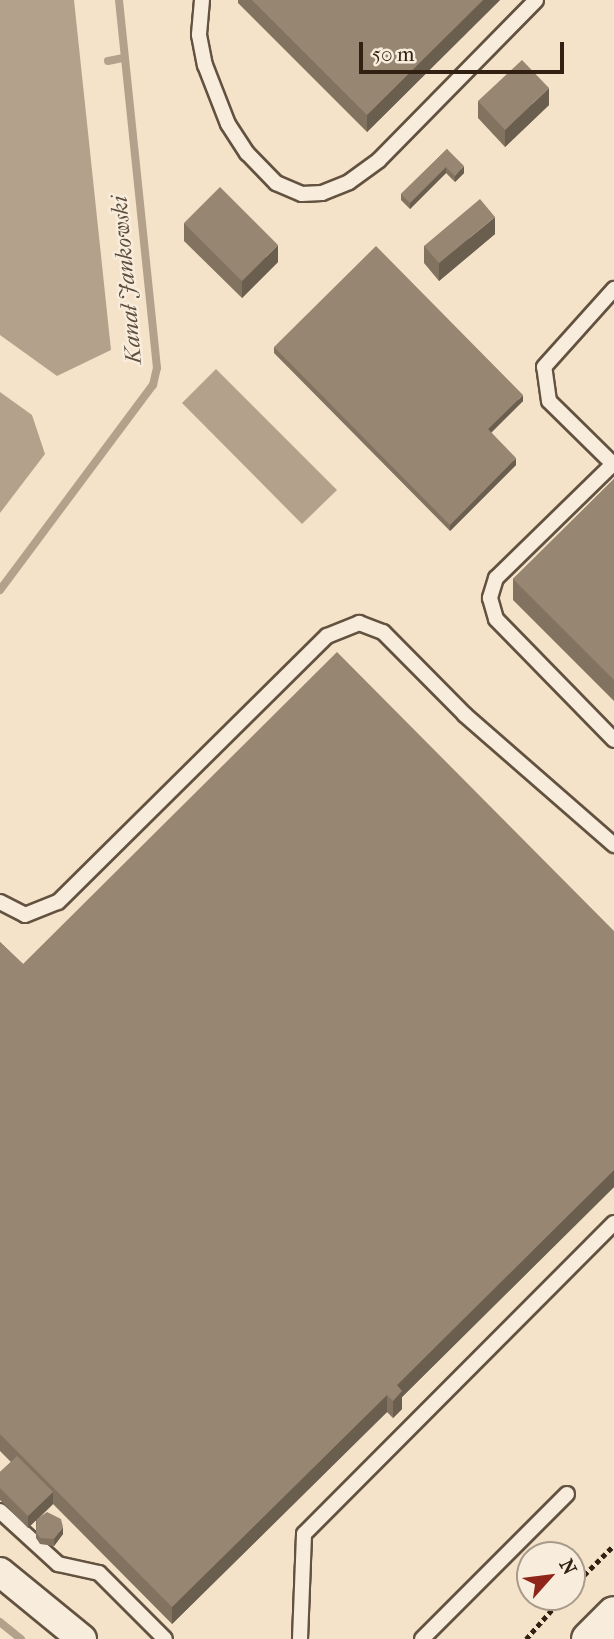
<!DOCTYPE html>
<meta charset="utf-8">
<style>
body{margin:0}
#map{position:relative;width:614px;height:1639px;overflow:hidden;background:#f5e3c9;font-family:"IM FELL French Canon",serif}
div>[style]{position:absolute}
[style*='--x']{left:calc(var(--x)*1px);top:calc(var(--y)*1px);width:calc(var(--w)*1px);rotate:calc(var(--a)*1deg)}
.water>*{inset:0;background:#b3a18b}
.stream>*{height:8px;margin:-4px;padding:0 4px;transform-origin:4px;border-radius:4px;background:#b3a18b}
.path>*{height:4.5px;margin-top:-2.25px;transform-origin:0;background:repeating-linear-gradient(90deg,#322112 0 5px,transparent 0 8.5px)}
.roads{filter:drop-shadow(2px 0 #635240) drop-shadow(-2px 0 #635240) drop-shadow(0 2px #635240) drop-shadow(0 -2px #635240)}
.service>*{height:14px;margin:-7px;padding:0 7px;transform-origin:7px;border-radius:7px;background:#f8eddc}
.minor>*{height:28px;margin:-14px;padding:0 14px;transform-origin:14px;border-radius:14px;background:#f8eddc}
.tertiary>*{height:35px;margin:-17.5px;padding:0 17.5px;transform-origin:17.5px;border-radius:17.5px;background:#f8eddc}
.wall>*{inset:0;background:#827361}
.shaded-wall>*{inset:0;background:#6a5e4f}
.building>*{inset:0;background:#978671}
span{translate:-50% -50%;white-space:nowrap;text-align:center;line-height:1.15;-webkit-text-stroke:5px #f8eddc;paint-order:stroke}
.water-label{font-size:23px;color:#5f4e3c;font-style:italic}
.north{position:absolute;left:516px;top:1541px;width:70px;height:70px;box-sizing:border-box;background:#f8eddc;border:2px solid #a99b8b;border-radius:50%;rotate:62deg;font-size:19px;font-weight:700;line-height:28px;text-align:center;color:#322112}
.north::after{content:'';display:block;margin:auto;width:24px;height:32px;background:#8f2418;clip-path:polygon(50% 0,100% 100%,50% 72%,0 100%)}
.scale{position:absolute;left:359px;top:42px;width:205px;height:32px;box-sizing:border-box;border:4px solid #322112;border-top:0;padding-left:9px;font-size:21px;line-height:24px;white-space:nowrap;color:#322112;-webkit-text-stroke:5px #f8eddc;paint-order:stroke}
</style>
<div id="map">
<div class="water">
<div style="clip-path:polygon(0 0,74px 0,111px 350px,57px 376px,0 335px)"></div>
<div style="clip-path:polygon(216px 369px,337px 490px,302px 524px,182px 403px)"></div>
<div style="clip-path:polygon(0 392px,32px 415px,45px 454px,0 513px)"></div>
</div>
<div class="stream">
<div style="--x:108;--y:61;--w:16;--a:-11"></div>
<div style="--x:0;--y:590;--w:256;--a:-53.3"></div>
<div style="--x:153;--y:385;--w:17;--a:-77"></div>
<div style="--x:157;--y:368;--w:370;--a:-95.9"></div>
<div style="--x:0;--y:1622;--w:27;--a:39"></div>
</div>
<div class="path">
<div style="--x:572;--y:1587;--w:59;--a:-45"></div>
<div style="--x:526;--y:1639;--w:56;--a:-48.6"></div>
</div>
<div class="roads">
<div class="service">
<div style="--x:202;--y:0;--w:35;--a:95"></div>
<div style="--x:199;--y:35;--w:31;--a:79"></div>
<div style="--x:205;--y:65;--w:63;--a:68.7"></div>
<div style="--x:228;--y:124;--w:35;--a:57"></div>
<div style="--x:247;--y:153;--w:42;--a:46"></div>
<div style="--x:276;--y:183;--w:28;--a:23"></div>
<div style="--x:302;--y:194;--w:20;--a:-3"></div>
<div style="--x:322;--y:193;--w:29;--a:-22"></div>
<div style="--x:349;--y:182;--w:37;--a:-36"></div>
<div style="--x:379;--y:160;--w:224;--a:-45.5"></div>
<div style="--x:612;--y:463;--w:88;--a:-135.5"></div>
<div style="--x:549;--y:401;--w:34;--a:-98"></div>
<div style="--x:544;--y:367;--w:105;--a:-48.1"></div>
<div style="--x:614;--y:463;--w:165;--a:135.7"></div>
<div style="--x:496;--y:578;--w:21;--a:107"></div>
<div style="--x:490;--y:598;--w:22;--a:74"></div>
<div style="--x:496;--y:619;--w:169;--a:45.7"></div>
<div style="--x:0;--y:902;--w:28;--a:27"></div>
<div style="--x:25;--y:915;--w:35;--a:-22"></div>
<div style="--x:58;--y:902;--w:378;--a:-44.7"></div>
<div style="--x:327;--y:636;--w:35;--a:-22"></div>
<div style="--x:359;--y:623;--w:26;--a:21"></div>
<div style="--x:383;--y:632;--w:117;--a:45.3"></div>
<div style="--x:465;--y:715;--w:198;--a:41.1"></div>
<div style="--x:0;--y:1511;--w:79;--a:42.4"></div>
<div style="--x:58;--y:1564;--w:42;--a:12.4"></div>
<div style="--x:99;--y:1573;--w:93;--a:45"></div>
<div style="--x:300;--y:1639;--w:105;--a:-87.8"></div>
<div style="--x:304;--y:1534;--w:439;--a:-45.1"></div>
<div style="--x:422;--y:1639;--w:205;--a:-45"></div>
</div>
<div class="minor">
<div style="--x:0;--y:1572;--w:106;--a:39.3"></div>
</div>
<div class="tertiary">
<div style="--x:589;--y:1639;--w:35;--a:-45"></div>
</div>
</div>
<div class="wall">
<div style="clip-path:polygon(238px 0,500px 0,367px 132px,238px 3px)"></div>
<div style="clip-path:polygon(478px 101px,549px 105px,505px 147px,478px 118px)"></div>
<div style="clip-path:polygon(447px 149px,464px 173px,455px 182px,446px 173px,410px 209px,401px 200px,401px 194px)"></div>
<div style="clip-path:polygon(184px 223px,278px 262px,242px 298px,184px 241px)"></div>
<div style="clip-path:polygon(495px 234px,439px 281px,424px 263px,424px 246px)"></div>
<div style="clip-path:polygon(274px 347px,523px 401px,491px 432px,516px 465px,450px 531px,274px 353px)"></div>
<div style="clip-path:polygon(614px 479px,614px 701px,513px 600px,513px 579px)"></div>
<div style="clip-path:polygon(614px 931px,614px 1187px,402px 1397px,402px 1409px,393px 1418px,387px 1412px,172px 1624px,53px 1504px,40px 1517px,63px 1534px,54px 1546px,40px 1544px,36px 1538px,36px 1520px,28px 1528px,0 1500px,0 1472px,11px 1462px,0 1451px,0 942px,23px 964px)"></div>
</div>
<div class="shaded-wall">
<div style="clip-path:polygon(483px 0,500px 0,367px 132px,367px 115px)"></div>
<div style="clip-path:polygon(549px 88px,549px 105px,505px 147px,505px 130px)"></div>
<div style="clip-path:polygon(464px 166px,464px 173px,455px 182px,455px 176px)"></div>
<div style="clip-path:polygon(446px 167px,446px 173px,410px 209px,410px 203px)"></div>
<div style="clip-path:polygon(495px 217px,495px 234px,439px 281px,439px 263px)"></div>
<div style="clip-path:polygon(278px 245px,278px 262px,242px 298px,242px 281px)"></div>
<div style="clip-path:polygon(523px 395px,523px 401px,488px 436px,488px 429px)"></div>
<div style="clip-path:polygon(516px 458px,516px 465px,450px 531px,450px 525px)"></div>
<div style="clip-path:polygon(614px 1170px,614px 1187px,402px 1397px,402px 1409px,393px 1418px,393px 1401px,397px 1385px)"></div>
<div style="clip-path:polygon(387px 1395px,387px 1412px,172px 1624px,172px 1607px)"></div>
<div style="clip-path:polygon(53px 1492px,53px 1504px,28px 1528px,28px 1516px)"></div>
<div style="clip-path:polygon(63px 1527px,63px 1534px,54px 1546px,54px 1539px)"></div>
</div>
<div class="building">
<div style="clip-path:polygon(252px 0,483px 0,367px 115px)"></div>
<div style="clip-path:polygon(522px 60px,549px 88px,505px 130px,478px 101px)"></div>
<div style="clip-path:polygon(447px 149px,464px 166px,455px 176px,446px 167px,410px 203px,401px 194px)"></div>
<div style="clip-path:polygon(220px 187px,278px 245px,242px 281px,184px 223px)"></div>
<div style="clip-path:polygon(480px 199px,495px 217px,439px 263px,424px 246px)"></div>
<div style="clip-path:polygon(376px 246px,523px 395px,488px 429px,516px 458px,450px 525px,274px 347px)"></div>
<div style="clip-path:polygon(614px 479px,614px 680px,513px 579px)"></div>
<div style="clip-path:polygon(337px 652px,614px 931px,614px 1170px,397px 1385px,402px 1391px,393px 1401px,387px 1395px,172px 1607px,0 1434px,0 942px,23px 964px)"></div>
<div style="clip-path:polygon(17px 1456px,53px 1492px,28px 1516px,0 1488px,0 1472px)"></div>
<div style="clip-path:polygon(47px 1512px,61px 1519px,63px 1527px,54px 1539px,40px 1538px,36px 1532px,37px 1519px)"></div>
</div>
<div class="water-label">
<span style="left:127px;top:280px;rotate:-95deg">Kanał Jankowski</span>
</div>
<div class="north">N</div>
<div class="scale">50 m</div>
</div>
